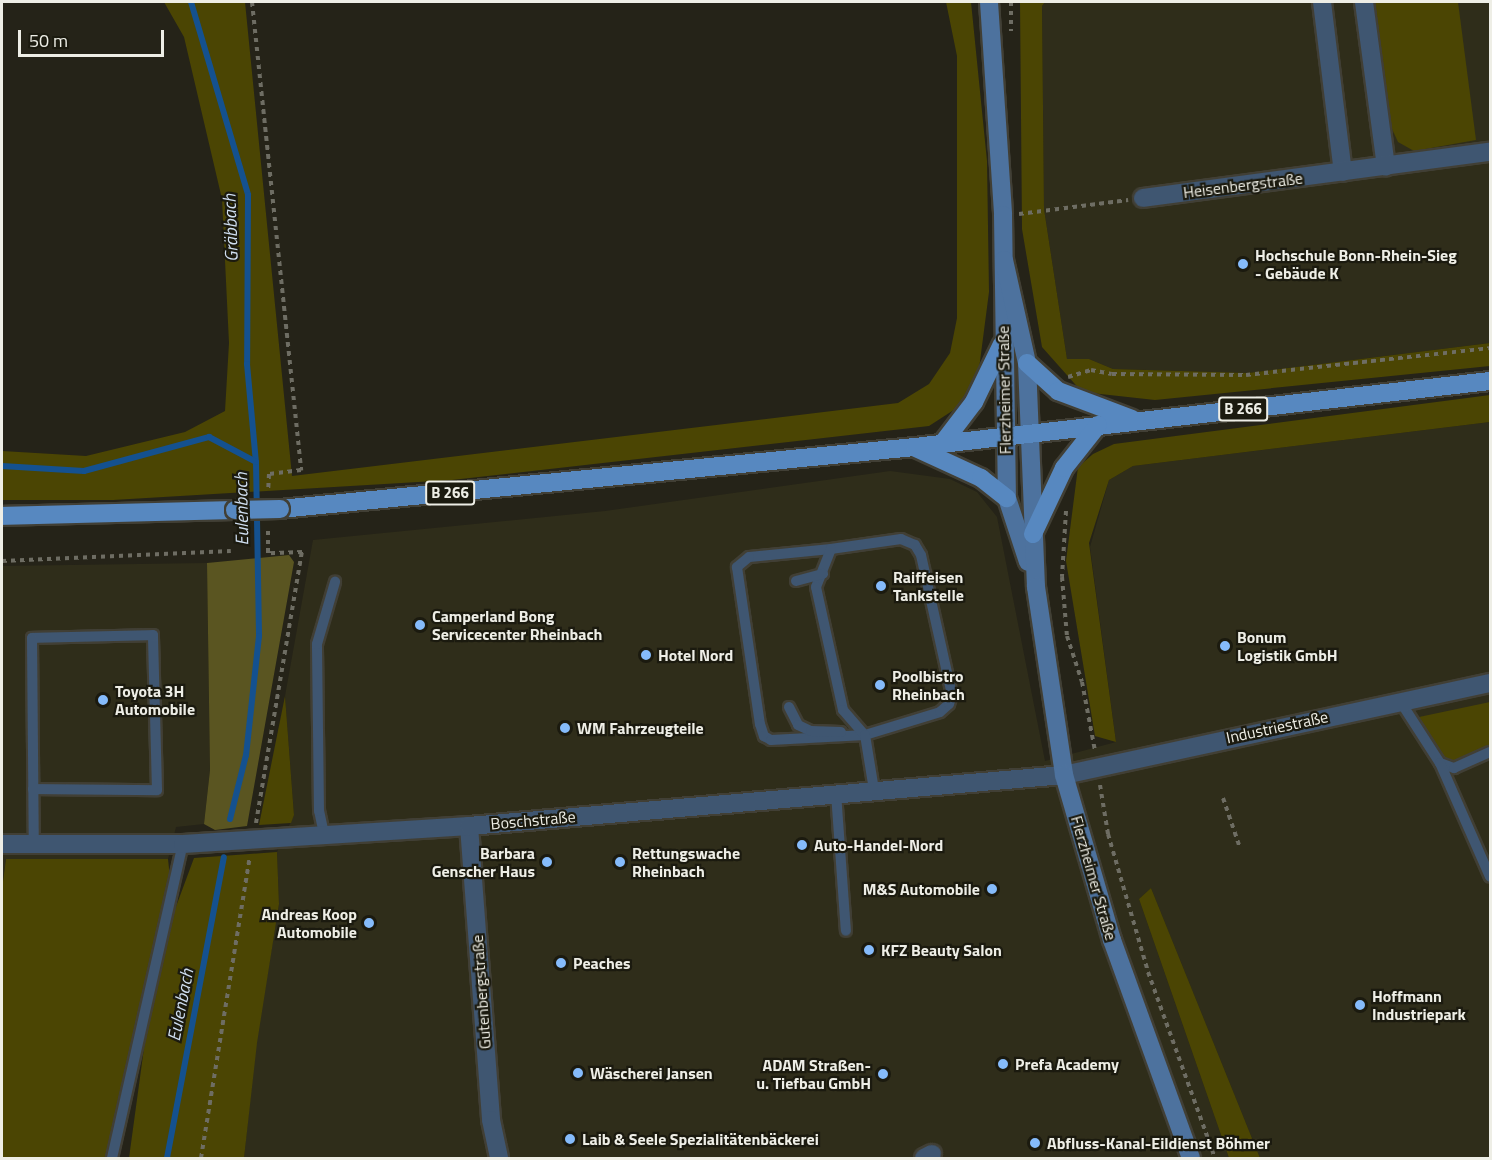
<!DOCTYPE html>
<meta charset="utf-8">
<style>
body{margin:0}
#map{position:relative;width:1492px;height:1160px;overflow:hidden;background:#252318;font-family:"Titillium Web",sans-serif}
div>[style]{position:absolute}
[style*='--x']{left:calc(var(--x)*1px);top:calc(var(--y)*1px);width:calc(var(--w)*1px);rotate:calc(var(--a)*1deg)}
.built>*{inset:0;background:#2f2d1a}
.green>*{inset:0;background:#4b4503}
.forest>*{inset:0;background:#5a5521}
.stream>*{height:6px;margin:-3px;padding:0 3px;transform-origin:3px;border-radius:3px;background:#14518f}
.path>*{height:4px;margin-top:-2px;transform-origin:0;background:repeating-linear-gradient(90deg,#6e6d63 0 4.5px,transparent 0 9px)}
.roads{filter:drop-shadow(2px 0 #413f35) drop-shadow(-2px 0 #413f35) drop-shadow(0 2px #413f35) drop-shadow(0 -2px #413f35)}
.service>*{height:10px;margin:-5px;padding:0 5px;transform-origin:5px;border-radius:5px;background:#3f5671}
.minor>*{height:18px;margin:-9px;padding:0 9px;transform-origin:9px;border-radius:9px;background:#3f5671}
.secondary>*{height:18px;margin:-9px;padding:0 9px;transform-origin:9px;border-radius:9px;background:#4d729e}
.primary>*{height:18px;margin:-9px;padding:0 9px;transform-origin:9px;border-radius:9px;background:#5788c0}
.bridges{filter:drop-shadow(2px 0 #413f35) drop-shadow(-2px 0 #413f35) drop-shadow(0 2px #413f35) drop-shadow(0 -2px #413f35)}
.primary-bridge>*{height:18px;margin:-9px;padding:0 9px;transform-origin:9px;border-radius:9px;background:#5788c0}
.dots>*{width:16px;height:16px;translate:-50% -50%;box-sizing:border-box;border:3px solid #1b1a0f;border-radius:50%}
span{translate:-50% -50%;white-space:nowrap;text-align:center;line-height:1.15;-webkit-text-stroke:4.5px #1b1a0f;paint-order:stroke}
.shield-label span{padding:2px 4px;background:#1b1a0f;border:2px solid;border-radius:4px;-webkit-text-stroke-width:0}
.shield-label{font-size:15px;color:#eeeee6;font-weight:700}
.street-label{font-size:16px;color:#eeeee6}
.poi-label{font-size:16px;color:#eeeee6;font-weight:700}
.left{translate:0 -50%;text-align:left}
.right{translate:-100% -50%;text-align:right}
.water-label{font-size:18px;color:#d0dff1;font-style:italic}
.frame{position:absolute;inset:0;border:3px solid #eeeee6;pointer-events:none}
.scale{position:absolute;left:18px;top:30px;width:146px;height:27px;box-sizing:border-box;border:3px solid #eeeee6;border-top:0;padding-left:8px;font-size:18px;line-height:21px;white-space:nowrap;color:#eeeee6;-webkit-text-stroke:4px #1b1a0f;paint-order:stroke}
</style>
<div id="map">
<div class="built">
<div style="clip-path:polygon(1045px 2px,1490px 2px,1490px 343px,1248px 373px,1113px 369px,1089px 359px,1067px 359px,1044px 209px,1042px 6px)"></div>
<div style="clip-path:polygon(1490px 422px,1490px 1158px,1260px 1158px,1151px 888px,1139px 899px,1229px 1158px,244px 1158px,256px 1043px,279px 904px,277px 852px,294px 815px,285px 696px,313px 540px,605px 511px,890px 471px,950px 479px,977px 492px,997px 517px,1045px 761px,1116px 742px,1090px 547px,1109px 480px,1133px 466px)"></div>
<div style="clip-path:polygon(207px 563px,210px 770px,204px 824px,176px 827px,168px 859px,6px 859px,2px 887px,2px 566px)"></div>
</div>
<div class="green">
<div style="clip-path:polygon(164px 2px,245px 2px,292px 476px,898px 403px,929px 384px,950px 353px,957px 318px,957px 56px,946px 2px,971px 2px,987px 161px,989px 292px,979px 369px,971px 391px,963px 404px,929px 426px,452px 480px,113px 500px,2px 500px,2px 451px,86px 456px,185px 432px,225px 411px,229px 343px,222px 199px,184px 37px)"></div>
<div style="clip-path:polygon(1020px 2px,1045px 2px,1042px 6px,1044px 209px,1067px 359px,1089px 359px,1113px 369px,1248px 373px,1490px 343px,1490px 366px,1155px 400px,1082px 392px,1042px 347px,1022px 229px)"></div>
<div style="clip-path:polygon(1374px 2px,1458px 2px,1476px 140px,1414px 151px,1398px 142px,1392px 129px)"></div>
<div style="clip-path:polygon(1490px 395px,1490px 422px,1133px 466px,1109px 480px,1089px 543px,1116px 742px,1095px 736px,1066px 561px,1078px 467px,1093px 454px,1114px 444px)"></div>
<div style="clip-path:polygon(285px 696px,294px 815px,291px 823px,259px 825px)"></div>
<div style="clip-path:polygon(1490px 702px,1490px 745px,1456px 764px,1441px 760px,1419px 717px)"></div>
<div style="clip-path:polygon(277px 852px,279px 904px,257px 1043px,244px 1158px,129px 1158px,147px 1026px,174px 912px,194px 858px)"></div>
<div style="clip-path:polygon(6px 859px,168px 859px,171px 887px,107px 1158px,2px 1158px,2px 889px)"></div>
<div style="clip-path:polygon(1151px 888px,1260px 1158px,1229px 1158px,1139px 899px)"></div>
</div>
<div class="forest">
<div style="clip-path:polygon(289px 555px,294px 562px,247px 826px,215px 830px,204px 824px,210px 770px,207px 563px)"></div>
</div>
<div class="stream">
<div style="--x:191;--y:2;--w:201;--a:73.5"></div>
<div style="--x:248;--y:195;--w:169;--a:90.3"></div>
<div style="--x:247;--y:364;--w:98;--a:84.8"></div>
<div style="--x:256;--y:462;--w:174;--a:89"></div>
<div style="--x:259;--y:636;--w:120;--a:96.2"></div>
<div style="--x:246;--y:755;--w:66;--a:104"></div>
<div style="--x:2;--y:466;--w:82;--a:3.5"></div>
<div style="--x:84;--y:471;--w:130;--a:-15.2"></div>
<div style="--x:209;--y:437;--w:53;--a:28"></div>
<div style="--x:167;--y:1158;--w:306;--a:-79.3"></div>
</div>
<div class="path">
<div style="--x:252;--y:2;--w:471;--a:84"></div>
<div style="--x:301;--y:470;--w:32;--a:173"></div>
<div style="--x:269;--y:474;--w:17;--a:93"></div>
<div style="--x:1011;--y:2;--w:29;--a:90"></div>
<div style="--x:1019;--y:214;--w:110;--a:-7.3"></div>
<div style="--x:1068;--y:377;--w:24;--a:-17"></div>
<div style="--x:1091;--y:370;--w:21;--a:11"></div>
<div style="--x:1112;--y:374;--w:134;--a:0.4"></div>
<div style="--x:1246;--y:375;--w:245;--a:-6.3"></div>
<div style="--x:1066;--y:511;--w:66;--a:93.5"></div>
<div style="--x:1062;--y:577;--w:59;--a:85.2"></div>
<div style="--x:1067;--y:636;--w:48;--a:71.9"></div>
<div style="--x:1082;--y:682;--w:70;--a:79.3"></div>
<div style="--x:2;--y:561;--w:229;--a:-2.5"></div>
<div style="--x:1100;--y:785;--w:50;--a:80.7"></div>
<div style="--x:1108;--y:834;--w:144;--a:73.8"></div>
<div style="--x:1148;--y:972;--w:198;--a:70.2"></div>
<div style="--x:1223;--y:798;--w:53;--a:71.2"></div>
<div style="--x:256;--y:823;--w:275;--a:-80.4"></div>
<div style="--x:302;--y:552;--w:34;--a:178"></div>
<div style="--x:268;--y:553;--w:23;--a:-90"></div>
<div style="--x:201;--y:1158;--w:305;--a:-80.8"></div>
</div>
<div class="roads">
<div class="service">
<div style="--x:831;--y:549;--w:82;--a:174.4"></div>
<div style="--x:749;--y:557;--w:16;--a:140"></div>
<div style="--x:737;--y:567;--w:159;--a:81.7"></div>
<div style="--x:760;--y:724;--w:13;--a:72"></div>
<div style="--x:764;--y:736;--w:8;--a:30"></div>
<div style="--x:771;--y:740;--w:94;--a:-3"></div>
<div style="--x:865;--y:735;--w:78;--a:-17"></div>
<div style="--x:940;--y:712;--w:12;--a:-42"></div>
<div style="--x:949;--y:704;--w:9;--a:-72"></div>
<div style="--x:952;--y:695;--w:143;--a:-102.5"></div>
<div style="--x:921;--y:555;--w:12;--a:-121"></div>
<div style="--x:915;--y:545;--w:15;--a:-157"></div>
<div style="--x:901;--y:539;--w:71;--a:171.9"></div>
<div style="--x:831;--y:549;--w:41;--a:111.5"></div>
<div style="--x:816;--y:587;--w:126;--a:77.6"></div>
<div style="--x:843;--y:710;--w:33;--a:49"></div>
<div style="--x:865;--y:735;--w:56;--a:80.7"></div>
<div style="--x:796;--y:581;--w:28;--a:-15"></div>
<div style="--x:1400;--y:701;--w:74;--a:57.2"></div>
<div style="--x:1440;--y:763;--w:15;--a:20"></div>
<div style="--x:1454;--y:768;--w:39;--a:-24"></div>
<div style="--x:789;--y:707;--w:20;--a:63"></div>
<div style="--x:798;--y:725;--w:14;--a:25"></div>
<div style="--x:811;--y:731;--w:30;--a:2"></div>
<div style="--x:1440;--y:763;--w:124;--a:66.3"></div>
<div style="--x:33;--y:789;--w:124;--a:0.5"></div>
<div style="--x:157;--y:790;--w:155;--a:-91.5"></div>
<div style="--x:153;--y:635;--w:121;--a:178.6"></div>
<div style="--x:32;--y:638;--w:209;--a:89.5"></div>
<div style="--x:836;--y:793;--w:138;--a:85.9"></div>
<div style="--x:324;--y:834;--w:24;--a:-102"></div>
<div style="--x:319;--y:811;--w:167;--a:-90.7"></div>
<div style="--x:317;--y:644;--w:65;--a:-73.8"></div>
<div style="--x:112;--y:1158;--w:322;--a:-77.3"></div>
</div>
<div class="minor">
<div style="--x:1322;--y:2;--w:171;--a:83"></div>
<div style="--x:1364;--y:2;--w:166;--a:82.4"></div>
<div style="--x:1143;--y:198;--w:350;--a:-7.6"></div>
<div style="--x:469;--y:826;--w:295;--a:85.7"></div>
<div style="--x:491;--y:1120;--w:39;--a:78"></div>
<div style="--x:2;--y:844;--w:181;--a:0"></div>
<div style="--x:183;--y:844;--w:287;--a:-3.6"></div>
<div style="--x:469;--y:826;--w:597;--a:-4.9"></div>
<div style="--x:1064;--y:775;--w:436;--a:-12.2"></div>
<div style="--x:924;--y:1158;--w:9;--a:-27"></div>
</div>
<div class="secondary">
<div style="--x:989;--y:2;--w:213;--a:86.2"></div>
<div style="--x:1003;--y:215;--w:283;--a:89.2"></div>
<div style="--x:1007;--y:498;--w:67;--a:71.8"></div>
<div style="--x:1004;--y:260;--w:106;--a:77.4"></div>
<div style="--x:1027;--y:363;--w:224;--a:87.7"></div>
<div style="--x:1036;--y:587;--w:190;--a:81.5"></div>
<div style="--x:1064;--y:775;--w:172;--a:73.8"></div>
<div style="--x:1112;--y:940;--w:232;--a:70.1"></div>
</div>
<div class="primary">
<div style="--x:1027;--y:363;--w:42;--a:42.1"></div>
<div style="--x:1058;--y:391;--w:79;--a:20.7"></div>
<div style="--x:942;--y:444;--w:53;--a:-52.7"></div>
<div style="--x:974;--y:402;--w:64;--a:-64.2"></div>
<div style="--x:916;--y:448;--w:72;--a:24.8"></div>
<div style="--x:981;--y:478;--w:33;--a:38"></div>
<div style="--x:280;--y:509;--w:638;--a:-5.58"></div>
<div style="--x:915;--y:447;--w:579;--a:-6.55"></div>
<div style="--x:2;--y:516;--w:233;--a:-1.5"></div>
<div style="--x:1033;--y:534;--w:73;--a:-64.8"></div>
<div style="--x:1064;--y:468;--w:55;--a:-51.7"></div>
</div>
</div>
<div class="bridges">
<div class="primary-bridge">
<div style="--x:235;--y:510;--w:45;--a:-1.3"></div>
</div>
</div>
<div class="dots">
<div style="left:1243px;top:264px;background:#85bbfb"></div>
<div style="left:881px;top:586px;background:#85bbfb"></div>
<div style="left:420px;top:625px;background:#85bbfb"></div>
<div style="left:1225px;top:646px;background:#85bbfb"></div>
<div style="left:646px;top:655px;background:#85bbfb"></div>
<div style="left:880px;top:685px;background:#85bbfb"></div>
<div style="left:103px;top:700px;background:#85bbfb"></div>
<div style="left:565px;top:728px;background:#85bbfb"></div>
<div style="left:802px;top:845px;background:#85bbfb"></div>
<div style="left:547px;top:862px;background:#85bbfb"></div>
<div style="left:620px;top:862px;background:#85bbfb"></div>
<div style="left:992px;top:889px;background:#85bbfb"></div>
<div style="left:369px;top:923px;background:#85bbfb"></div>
<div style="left:869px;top:950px;background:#85bbfb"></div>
<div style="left:561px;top:963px;background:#85bbfb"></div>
<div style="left:1360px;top:1005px;background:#85bbfb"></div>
<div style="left:1003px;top:1064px;background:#85bbfb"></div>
<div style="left:578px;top:1073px;background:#85bbfb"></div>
<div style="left:883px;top:1074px;background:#85bbfb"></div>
<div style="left:570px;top:1139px;background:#85bbfb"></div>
<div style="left:1035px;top:1143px;background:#85bbfb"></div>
</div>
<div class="shield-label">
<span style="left:1243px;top:409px">B 266</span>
<span style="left:450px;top:493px">B 266</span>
</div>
<div class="street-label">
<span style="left:1243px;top:185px;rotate:-7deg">Heisenbergstraße</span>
<span style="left:1004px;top:390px;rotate:-91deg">Flerzheimer Straße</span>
<span style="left:1277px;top:727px;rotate:-12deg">Industriestraße</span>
<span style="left:533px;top:820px;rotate:-5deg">Boschstraße</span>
<span style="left:1094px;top:878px;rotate:74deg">Flerzheimer Straße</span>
<span style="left:481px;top:992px;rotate:-94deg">Gutenbergstraße</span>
</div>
<div class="poi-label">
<span class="left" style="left:1255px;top:264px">Hochschule Bonn-Rhein-Sieg<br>- Gebäude K</span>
<span class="left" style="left:893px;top:586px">Raiffeisen<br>Tankstelle</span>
<span class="left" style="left:432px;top:625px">Camperland Bong<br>Servicecenter Rheinbach</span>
<span class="left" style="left:1237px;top:646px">Bonum<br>Logistik GmbH</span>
<span class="left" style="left:658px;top:655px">Hotel Nord</span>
<span class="left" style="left:892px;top:685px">Poolbistro<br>Rheinbach</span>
<span class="left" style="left:115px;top:700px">Toyota 3H<br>Automobile</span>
<span class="left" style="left:577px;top:728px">WM Fahrzeugteile</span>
<span class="left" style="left:814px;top:845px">Auto-Handel-Nord</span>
<span class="right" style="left:535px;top:862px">Barbara<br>Genscher Haus</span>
<span class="left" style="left:632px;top:862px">Rettungswache<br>Rheinbach</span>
<span class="right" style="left:980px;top:889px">M&amp;S Automobile</span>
<span class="right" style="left:357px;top:923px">Andreas Koop<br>Automobile</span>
<span class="left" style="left:881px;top:950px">KFZ Beauty Salon</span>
<span class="left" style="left:573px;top:963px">Peaches</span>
<span class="left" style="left:1372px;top:1005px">Hoffmann<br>Industriepark</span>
<span class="left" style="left:1015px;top:1064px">Prefa Academy</span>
<span class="right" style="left:871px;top:1074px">ADAM Straßen-<br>u. Tiefbau GmbH</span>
<span class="left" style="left:590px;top:1073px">Wäscherei Jansen</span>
<span class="left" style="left:582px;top:1139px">Laib &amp; Seele Spezialitätenbäckerei</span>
<span class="left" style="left:1047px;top:1143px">Abfluss-Kanal-Eildienst Böhmer</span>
</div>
<div class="water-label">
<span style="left:231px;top:228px;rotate:-92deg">Gräbbach</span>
<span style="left:242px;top:509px;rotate:-91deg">Eulenbach</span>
<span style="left:181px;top:1005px;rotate:-79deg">Eulenbach</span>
</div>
<div class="frame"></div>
<div class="scale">50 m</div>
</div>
